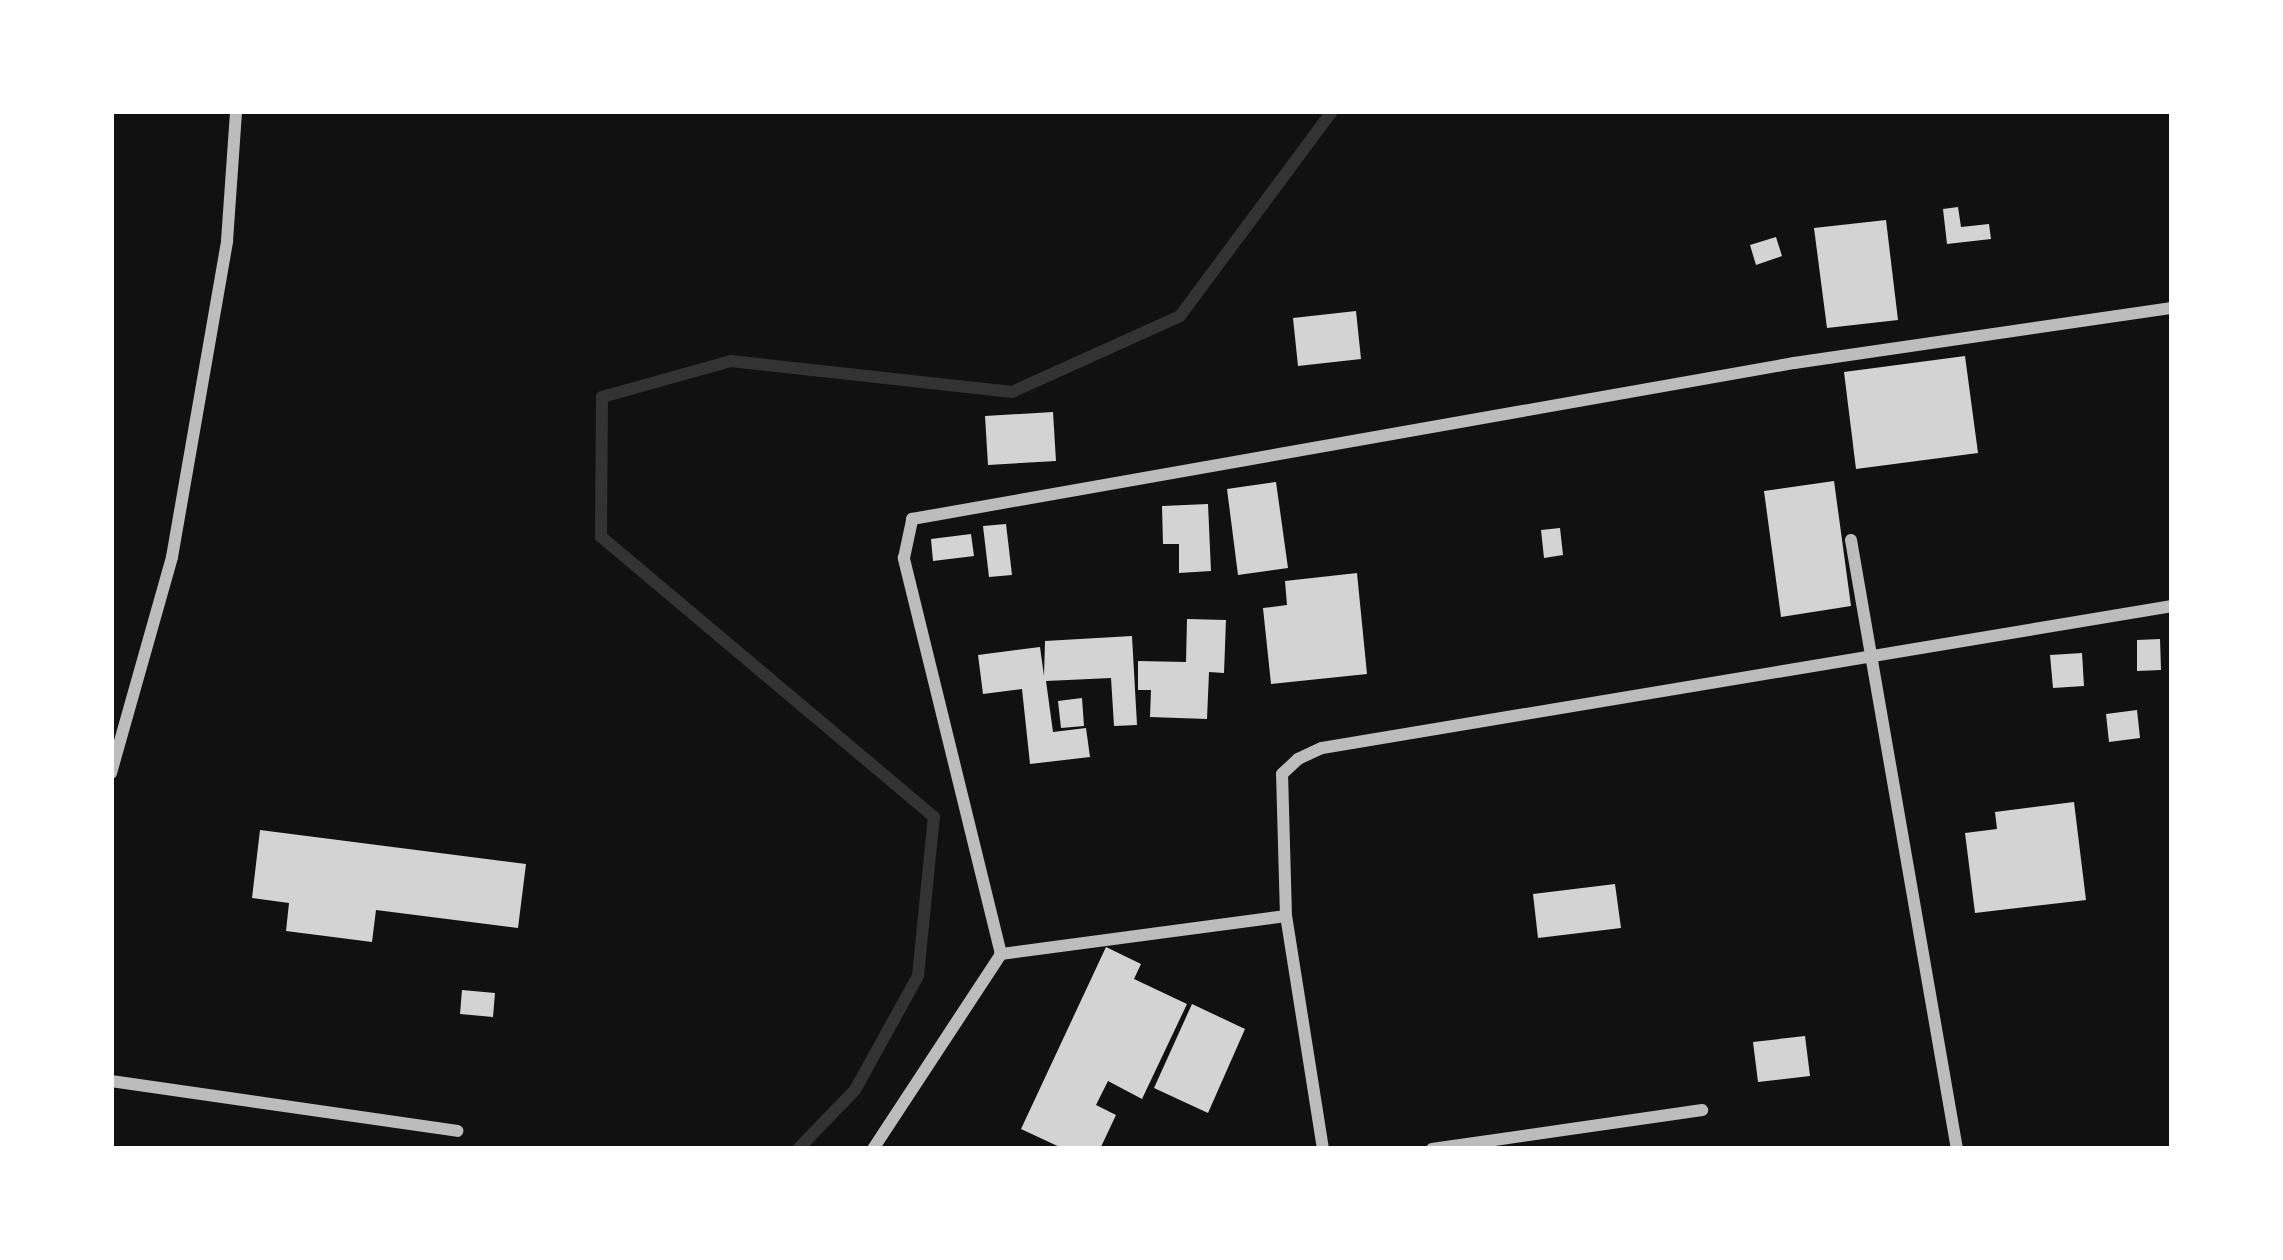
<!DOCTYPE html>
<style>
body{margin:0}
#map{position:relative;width:2283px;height:1260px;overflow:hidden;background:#111;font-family:Lato,sans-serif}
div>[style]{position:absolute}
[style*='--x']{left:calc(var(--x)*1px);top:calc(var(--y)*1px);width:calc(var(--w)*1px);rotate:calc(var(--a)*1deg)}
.stream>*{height:12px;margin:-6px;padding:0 6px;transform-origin:6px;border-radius:6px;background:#333}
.building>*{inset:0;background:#d3d3d3}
.minor>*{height:12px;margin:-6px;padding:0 6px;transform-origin:6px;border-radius:6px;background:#bcbcbc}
span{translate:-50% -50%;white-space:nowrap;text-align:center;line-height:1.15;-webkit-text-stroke:9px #fff;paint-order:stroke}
.frame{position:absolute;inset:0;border:114px solid #fff;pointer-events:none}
</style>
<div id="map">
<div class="stream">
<div style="--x:798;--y:1149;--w:82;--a:-46"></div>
<div style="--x:855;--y:1090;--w:130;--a:-61.1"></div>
<div style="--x:918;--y:976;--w:160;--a:-84.3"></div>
<div style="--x:934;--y:817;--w:435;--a:-139.9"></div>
<div style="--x:601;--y:537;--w:140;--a:-89.6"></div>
<div style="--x:602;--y:397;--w:134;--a:-15.6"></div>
<div style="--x:731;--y:361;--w:283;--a:6.3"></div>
<div style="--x:1012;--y:392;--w:184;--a:-24.3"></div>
<div style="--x:1180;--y:316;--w:255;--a:-53.4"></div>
</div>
<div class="building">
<div style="clip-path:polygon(1958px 207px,1961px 227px,1989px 224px,1991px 239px,1947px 244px,1943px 209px)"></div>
<div style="clip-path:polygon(1886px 220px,1898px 320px,1827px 328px,1814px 228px)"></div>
<div style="clip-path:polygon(1776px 237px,1782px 256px,1756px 265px,1750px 245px)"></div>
<div style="clip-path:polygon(1356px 311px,1361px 359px,1298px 366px,1293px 318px)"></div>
<div style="clip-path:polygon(1965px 356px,1978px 453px,1856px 469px,1844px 372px)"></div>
<div style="clip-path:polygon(1053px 412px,1056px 461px,988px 465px,985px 416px)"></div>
<div style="clip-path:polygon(1834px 481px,1851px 606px,1781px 617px,1764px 491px)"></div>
<div style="clip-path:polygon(1276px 482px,1288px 568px,1238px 575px,1227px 489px)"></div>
<div style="clip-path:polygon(1208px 504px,1211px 571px,1179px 573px,1179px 544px,1163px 544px,1162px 506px)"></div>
<div style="clip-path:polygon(1006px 524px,1012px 575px,989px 577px,983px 526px)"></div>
<div style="clip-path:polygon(1560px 528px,1563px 555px,1544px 558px,1541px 530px)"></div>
<div style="clip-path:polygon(971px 534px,974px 556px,933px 561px,931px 539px)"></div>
<div style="clip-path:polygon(1357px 573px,1367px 674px,1271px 684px,1263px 608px,1287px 605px,1285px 581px)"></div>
<div style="clip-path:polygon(1187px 619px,1226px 620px,1224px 673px,1209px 672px,1207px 719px,1150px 717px,1151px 690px,1138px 690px,1138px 661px,1186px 662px)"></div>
<div style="clip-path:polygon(1132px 636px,1137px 725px,1114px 726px,1111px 678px,1046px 681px,1053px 732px,1086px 728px,1090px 757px,1030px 764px,1022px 689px,983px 694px,978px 655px,1040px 647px,1044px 676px,1045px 641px)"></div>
<div style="clip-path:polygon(2160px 639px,2161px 670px,2137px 671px,2137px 640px)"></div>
<div style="clip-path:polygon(2082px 653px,2084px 686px,2053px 688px,2050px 655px)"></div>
<div style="clip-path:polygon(1082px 698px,1084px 726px,1061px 728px,1058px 701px)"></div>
<div style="clip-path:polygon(2137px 710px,2140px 738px,2109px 742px,2106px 714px)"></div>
<div style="clip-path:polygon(2074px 802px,2086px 900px,1975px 913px,1965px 833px,1997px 829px,1995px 812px)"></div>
<div style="clip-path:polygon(260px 830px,526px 864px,518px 928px,376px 910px,372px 942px,286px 931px,289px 903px,252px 898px)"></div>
<div style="clip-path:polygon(1615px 884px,1621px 928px,1538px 938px,1533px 894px)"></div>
<div style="clip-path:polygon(1106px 947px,1141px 964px,1134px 979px,1187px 1004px,1142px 1099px,1108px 1081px,1096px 1105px,1116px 1115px,1100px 1149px,1064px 1149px,1021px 1129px)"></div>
<div style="clip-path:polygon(462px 990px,495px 993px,493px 1017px,460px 1014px)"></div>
<div style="clip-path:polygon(1192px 1004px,1245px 1029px,1208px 1113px,1154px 1088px)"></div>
<div style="clip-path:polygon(1805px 1036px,1810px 1076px,1758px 1082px,1753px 1042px)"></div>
</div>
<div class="minor">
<div style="--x:1851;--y:540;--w:618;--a:80.13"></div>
<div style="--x:111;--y:773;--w:224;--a:-74.2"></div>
<div style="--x:172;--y:557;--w:321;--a:-80.1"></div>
<div style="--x:227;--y:241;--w:130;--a:-86"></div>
<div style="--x:1286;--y:916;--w:288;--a:172.4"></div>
<div style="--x:1001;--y:954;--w:408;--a:-103.8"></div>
<div style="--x:904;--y:558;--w:40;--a:-78"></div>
<div style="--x:912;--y:519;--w:896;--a:-10.03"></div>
<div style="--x:1794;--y:363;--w:382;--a:-8.3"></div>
<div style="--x:111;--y:1081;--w:350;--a:8.2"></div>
<div style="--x:873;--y:1149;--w:233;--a:-56.7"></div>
<div style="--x:1323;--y:1149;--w:236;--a:-99"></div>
<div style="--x:1286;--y:916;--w:142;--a:-91.6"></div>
<div style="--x:1282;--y:774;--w:22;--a:-43"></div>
<div style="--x:1298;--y:759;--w:26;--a:-25"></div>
<div style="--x:1322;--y:748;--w:862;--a:-9.48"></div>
<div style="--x:1432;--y:1149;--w:273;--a:-8.2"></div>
</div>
<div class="frame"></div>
</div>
